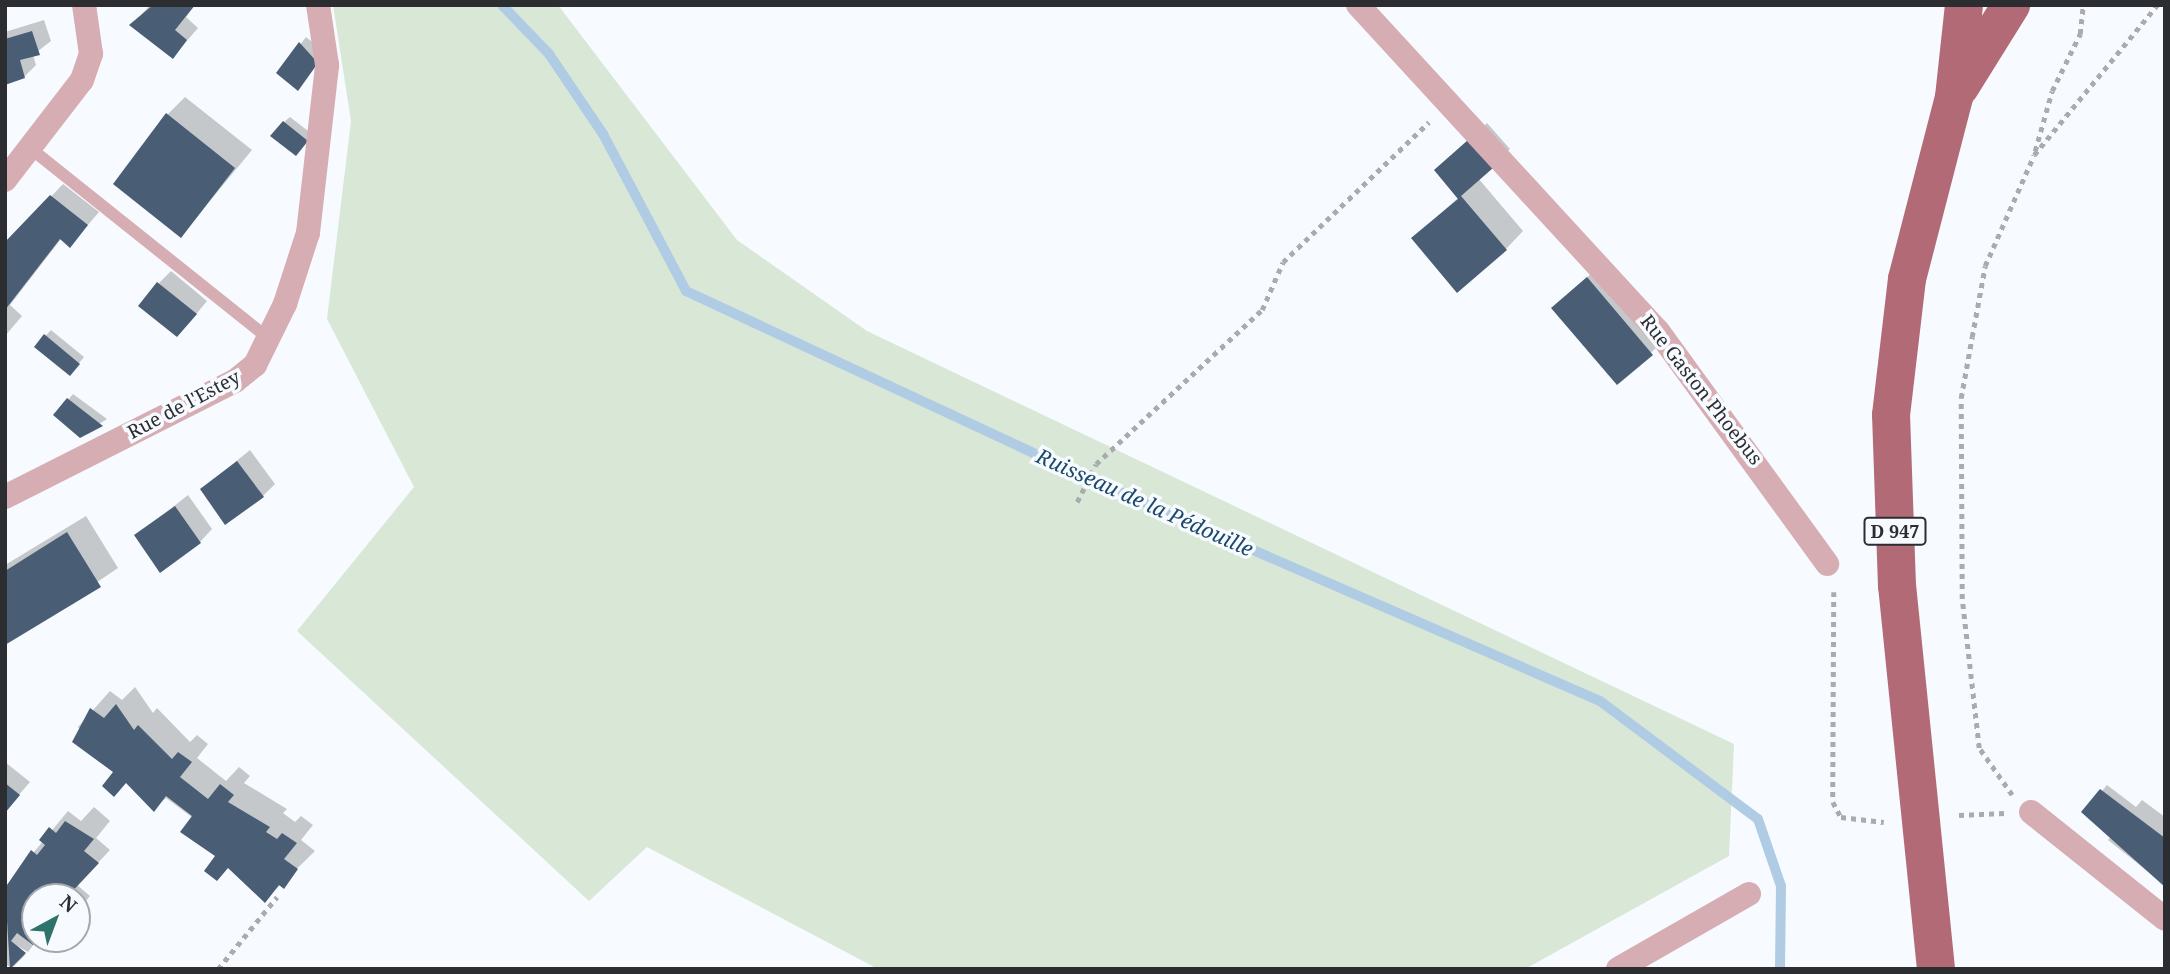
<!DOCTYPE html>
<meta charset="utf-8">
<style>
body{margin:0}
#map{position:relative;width:2170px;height:974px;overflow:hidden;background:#f7fafe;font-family:"Noto Serif",serif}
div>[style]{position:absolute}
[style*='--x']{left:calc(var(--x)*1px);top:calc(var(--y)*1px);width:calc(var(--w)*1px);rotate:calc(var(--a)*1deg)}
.green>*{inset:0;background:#d9e8d6}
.shadow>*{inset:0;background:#0003}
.stream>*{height:10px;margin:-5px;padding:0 5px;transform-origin:5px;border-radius:5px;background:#b0cce5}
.building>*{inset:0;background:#495d75}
.path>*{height:4.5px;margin-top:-2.25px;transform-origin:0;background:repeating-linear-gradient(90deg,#a9abaf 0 5px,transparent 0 10px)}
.lane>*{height:12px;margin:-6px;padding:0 6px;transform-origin:6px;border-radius:6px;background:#d6adb2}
.street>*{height:24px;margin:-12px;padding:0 12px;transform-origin:12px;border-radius:12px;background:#d6adb2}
.primary>*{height:38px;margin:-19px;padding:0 19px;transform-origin:19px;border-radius:19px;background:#b26b76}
span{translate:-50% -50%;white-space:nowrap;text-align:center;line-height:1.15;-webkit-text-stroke:7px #f7fafe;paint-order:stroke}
.shield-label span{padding:2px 5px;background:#f7fafe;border:2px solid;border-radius:5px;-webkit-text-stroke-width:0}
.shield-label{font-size:18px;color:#2b2d30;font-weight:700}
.street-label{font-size:19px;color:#2b2d30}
.water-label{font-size:21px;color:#1b486b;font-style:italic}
.frame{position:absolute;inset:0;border:7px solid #2b2d30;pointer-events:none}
.north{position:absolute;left:21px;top:883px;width:70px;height:70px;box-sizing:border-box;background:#f7fafe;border:2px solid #a5a8ac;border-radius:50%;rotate:41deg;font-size:19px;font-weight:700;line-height:28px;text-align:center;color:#2b2d30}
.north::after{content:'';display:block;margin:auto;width:24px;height:32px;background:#2e746b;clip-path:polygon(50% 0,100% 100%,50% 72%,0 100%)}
</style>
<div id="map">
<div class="green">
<div style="clip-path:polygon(333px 5px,558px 5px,737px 240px,867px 331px,1734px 744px,1729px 856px,1525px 969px,878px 969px,647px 847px,589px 901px,297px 631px,414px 487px,327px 319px,351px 121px)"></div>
</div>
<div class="shadow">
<div style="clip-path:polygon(150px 5px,195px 5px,186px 17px,198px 28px,173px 57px,132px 25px)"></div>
<div style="clip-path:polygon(44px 20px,51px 41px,33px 55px,36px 65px,24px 77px,5px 83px,5px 32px)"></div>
<div style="clip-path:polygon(306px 37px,322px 50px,298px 89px,278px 73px)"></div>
<div style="clip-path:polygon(185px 97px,252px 150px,181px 236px,167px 115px)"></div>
<div style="clip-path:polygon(290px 117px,312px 134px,301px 148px,284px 122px)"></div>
<div style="clip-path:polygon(1487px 123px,1510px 149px,1478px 178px,1523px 231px,1506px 249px,1413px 238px,1459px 197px,1436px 170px)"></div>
<div style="clip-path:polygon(63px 184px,99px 212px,70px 246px,61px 239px,10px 305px,22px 316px,5px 336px,7px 243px)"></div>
<div style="clip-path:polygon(1606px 261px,1670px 336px,1617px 382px,1571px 291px)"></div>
<div style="clip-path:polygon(171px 271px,207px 301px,189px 323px,159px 283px)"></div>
<div style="clip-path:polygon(51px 330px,84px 357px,75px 368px,36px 346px)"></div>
<div style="clip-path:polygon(73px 394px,107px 419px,80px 436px,68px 400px)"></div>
<div style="clip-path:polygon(250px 450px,275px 484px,263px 496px,202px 489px)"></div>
<div style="clip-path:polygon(188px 495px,212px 529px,200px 542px,136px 536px)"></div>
<div style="clip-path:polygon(86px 516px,118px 568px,5px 644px,5px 565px)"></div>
<div style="clip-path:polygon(135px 687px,153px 713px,157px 708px,190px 742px,197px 735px,208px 744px,197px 758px,226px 781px,239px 767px,250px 776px,244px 783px,287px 809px,283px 813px,295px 822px,301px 816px,313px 825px,301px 840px,315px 851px,265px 900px,218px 856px,193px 818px,166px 798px,154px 809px,78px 727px,110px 691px,122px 700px)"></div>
<div style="clip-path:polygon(5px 762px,30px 782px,5px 811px)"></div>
<div style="clip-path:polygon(2107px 785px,2136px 807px,2142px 800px,2165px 817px,2165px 885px,2108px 840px,2119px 826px,2102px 791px)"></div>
<div style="clip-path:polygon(94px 807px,110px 821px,96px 838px,110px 850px,77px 885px,90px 896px,77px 912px,77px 897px,35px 897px,37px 940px,28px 952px,12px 943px,25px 955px,12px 968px,5px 964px,5px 887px,68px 811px,81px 821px)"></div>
</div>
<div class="stream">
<div style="--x:502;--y:5;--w:68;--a:46.2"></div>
<div style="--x:549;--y:54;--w:97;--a:56"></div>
<div style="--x:603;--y:134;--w:178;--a:62.1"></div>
<div style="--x:686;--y:291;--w:438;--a:25"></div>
<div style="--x:1083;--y:476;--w:564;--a:23.52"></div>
<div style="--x:1600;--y:701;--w:197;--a:36.8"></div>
<div style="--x:1758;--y:819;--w:71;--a:71.1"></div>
<div style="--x:1781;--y:886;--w:83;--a:90.7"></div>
</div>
<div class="building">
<div style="clip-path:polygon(153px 5px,195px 5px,175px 30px,187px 40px,173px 59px,129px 25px)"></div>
<div style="clip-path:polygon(32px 31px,40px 55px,20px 60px,25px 78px,5px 85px,5px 39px)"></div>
<div style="clip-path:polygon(299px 42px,318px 63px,298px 91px,276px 73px)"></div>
<div style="clip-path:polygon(166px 113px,235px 168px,181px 238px,113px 184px)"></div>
<div style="clip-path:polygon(283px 121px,308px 141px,296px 156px,270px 136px)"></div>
<div style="clip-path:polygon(1468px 140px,1493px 168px,1461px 196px,1507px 250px,1457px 293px,1411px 238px,1458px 199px,1434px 170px)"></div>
<div style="clip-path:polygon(50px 195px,88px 225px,70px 248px,60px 239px,5px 310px,5px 242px)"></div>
<div style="clip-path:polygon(1587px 277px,1653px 355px,1617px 385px,1551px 308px)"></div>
<div style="clip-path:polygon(157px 282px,197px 314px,177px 337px,138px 306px)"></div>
<div style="clip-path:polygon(44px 334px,80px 364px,70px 376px,34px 347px)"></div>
<div style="clip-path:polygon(67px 398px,103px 426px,80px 438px,53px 415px)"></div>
<div style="clip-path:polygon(237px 461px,264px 497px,225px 525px,200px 489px)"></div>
<div style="clip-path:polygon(175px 506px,201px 543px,160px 573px,134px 535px)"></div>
<div style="clip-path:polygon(67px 532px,101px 587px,5px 645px,5px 571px)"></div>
<div style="clip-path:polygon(116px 704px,134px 730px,138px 725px,172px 759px,178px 752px,192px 762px,180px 777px,208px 799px,220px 784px,234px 795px,228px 802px,270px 827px,266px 832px,277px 839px,282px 833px,297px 843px,284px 859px,298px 869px,284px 889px,279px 885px,265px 903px,228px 868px,217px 881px,204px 871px,215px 856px,180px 832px,192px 816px,166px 796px,154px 812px,126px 783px,114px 797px,102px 786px,113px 772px,72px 742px,90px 708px,104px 718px)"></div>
<div style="clip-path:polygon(5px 783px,20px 795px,5px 813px)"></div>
<div style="clip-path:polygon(2100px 789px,2165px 838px,2165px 887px,2081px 812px)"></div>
<div style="clip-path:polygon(65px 821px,94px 839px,84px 851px,99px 863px,67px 897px,35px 897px,39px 939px,33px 945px,17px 933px,11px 941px,26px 953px,10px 969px,5px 888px,31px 850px,37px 855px,45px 845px,39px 840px,49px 827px,56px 833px)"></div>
</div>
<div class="path">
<div style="--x:2035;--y:151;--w:62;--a:-74.2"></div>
<div style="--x:2052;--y:91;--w:64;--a:-63.8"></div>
<div style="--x:2080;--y:34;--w:29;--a:-84"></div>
<div style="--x:1077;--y:502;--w:42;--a:-63.4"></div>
<div style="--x:1096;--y:464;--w:226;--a:-42.9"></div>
<div style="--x:1262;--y:310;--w:52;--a:-66.4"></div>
<div style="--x:1283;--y:262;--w:202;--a:-43.8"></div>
<div style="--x:1834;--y:592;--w:210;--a:90.3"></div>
<div style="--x:1833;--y:802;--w:17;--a:62"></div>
<div style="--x:1841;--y:817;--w:43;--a:6.6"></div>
<div style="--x:2012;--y:795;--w:57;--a:-125.1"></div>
<div style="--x:1979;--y:748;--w:150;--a:-96.5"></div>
<div style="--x:1962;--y:599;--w:201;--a:-90.3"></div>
<div style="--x:1961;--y:398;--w:62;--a:-79.8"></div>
<div style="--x:1972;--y:337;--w:72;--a:-79.6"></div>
<div style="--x:1985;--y:266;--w:121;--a:-66.2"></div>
<div style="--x:2034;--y:155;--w:194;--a:-50.6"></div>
<div style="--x:1959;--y:815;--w:46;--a:-2.5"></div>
<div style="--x:218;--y:969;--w:93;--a:-50.7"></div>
</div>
<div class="lane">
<div style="--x:30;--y:148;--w:305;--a:38.6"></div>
</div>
<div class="street">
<div style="--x:1358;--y:5;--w:443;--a:47.4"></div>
<div style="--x:1658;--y:331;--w:288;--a:54"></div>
<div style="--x:5;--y:180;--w:126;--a:-52.4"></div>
<div style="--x:82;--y:80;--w:28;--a:-71"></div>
<div style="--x:91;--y:54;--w:49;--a:-98.1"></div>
<div style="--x:5;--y:497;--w:258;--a:-26.8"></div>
<div style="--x:235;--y:381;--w:26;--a:-39"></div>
<div style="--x:255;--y:365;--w:68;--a:-63.8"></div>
<div style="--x:285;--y:304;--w:75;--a:-72.1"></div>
<div style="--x:308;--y:233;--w:169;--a:-83.5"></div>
<div style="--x:327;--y:65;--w:61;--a:-98.5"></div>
<div style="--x:2031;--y:812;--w:171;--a:38.6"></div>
<div style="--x:1618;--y:969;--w:151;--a:-29.8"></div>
</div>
<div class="primary">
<div style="--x:1960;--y:87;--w:97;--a:-58.1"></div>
<div style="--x:1936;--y:969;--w:385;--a:-95.8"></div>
<div style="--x:1897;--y:586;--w:171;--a:-92"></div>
<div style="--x:1891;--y:415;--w:137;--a:-83.3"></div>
<div style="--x:1907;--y:279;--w:188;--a:-75.5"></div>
<div style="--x:1954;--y:97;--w:93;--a:-83.8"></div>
</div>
<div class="shield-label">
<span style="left:1895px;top:531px">D 947</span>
</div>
<div class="street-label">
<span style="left:1701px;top:390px;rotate:52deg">Rue Gaston Phoebus</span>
<span style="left:184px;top:405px;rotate:-28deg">Rue de l'Estey</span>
</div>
<div class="water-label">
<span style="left:1145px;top:502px;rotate:24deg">Ruisseau de la Pédouille</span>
</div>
<div class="frame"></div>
<div class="north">N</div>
</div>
